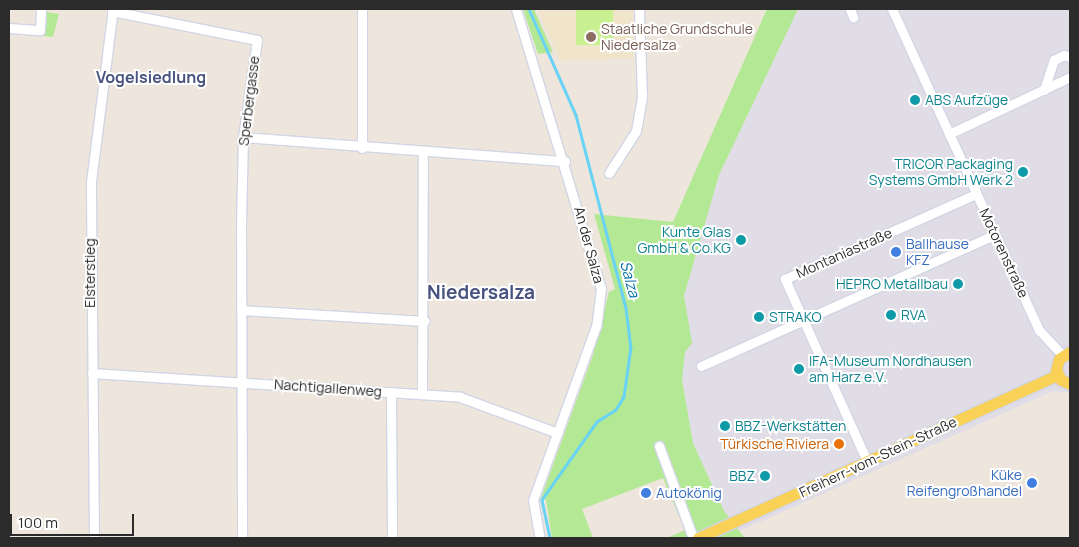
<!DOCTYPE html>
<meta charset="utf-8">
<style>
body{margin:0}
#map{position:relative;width:1079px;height:547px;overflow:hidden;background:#eee6dc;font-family:Manrope,sans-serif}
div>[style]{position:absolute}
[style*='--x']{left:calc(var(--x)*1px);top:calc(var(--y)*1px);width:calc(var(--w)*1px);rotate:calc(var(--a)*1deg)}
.industrial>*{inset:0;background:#e0dde6}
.education>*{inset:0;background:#f0e4cb}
.green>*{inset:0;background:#b3e895}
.pitch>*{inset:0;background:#c9f091}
.stream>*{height:2.5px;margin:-1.25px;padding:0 1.25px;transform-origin:1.25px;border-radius:1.25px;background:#69d3f6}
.roads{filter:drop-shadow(1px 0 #d1d5e5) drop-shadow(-1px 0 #d1d5e5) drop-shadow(0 1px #d1d5e5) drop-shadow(0 -1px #d1d5e5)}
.minor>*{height:9px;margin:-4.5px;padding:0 4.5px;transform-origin:4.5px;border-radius:4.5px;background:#fff}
.major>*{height:11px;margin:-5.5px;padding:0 5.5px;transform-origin:5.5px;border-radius:5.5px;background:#f9d156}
.dots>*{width:14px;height:14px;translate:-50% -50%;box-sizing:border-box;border:2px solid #fff;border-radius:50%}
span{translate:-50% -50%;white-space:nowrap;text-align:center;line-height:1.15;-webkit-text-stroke:4px #fff;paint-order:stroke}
.education-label{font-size:14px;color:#785e54}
.left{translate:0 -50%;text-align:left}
.culture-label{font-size:14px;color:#0d838f}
.right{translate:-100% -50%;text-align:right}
.street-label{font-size:14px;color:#2b2b2b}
.shop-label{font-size:14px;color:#366cbe}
.food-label{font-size:14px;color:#c56008}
.water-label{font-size:15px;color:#0570a5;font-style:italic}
.quarter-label{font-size:16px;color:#48537f;font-weight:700}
.district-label{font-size:19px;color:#48537f;font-weight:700}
.frame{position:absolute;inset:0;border:10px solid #2b2b2b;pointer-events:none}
.scale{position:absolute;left:10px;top:514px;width:124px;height:22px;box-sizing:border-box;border:2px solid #2b2b2b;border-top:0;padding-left:6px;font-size:15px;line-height:18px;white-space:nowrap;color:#2b2b2b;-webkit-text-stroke:4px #fff;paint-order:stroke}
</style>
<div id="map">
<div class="industrial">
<div style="clip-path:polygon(798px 9px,1070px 9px,1070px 393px,1053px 391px,740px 531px,724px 511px,693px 443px,682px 380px,684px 296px,719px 175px)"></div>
</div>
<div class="education">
<div style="clip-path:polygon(537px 9px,633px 9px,634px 58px,560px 61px)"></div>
</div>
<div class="green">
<div style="clip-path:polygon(523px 9px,534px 9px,553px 52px,538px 54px)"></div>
<div style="clip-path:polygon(767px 9px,798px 9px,719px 175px,684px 296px,692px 343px,685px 352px,682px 380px,693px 443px,724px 511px,745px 538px,667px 538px,685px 530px,663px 478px,582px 509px,593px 538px,552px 538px,546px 500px,541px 498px,593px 355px,609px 292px,615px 289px,594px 214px,673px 222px)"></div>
<div style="clip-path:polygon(46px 12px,59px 14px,53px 37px,44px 36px)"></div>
</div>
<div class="pitch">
<div style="clip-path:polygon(576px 9px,613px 9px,614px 45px,576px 45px)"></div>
</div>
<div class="stream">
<div style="--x:529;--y:9;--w:116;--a:66.1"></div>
<div style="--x:576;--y:115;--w:199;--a:75.5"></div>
<div style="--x:626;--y:308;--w:39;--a:83"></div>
<div style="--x:631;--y:347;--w:50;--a:98"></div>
<div style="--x:624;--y:397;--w:15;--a:122"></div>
<div style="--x:616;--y:410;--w:22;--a:148"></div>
<div style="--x:597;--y:422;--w:95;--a:125.2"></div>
<div style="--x:542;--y:500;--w:39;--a:78"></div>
</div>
<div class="roads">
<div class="minor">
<div style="--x:362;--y:9;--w:139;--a:90"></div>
<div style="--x:516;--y:9;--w:292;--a:73.1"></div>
<div style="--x:601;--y:288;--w:38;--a:97"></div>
<div style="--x:596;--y:326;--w:185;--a:109.9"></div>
<div style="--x:533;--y:500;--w:39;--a:80"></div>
<div style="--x:850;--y:9;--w:9;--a:69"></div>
<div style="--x:892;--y:9;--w:353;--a:65.4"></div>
<div style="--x:1039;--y:330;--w:34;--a:47"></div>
<div style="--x:112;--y:11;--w:148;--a:11.3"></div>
<div style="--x:257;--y:40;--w:98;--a:98.2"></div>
<div style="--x:243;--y:137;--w:87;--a:91.3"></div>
<div style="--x:241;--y:224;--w:314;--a:89.8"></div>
<div style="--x:9;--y:28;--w:31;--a:4"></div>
<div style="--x:40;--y:30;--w:21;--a:-87"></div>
<div style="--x:1044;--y:90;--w:32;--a:-72"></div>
<div style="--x:1054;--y:60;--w:11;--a:-27"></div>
<div style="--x:1064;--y:55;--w:6;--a:18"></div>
<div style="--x:949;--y:134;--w:134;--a:-25.2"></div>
<div style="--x:243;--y:137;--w:323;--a:4.3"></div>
<div style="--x:609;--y:173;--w:50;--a:-57.3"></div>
<div style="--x:636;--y:131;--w:36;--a:-80"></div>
<div style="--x:642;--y:96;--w:87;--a:-92"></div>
<div style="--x:241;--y:310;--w:184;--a:3.4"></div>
<div style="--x:701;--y:366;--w:321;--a:-24.1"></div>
<div style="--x:92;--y:373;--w:369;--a:3.7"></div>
<div style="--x:460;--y:397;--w:104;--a:20.2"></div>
<div style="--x:391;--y:392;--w:146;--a:89.6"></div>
<div style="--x:422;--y:394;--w:242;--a:-89.8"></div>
<div style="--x:659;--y:446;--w:98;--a:69.7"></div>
<div style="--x:867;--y:461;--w:200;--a:-114.3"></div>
<div style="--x:785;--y:279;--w:209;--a:-24"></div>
<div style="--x:94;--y:538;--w:356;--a:-90.5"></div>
<div style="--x:91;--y:182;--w:174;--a:-82.8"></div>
</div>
<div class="major">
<div style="--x:1070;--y:352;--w:13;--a:148"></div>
<div style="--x:1059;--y:359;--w:11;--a:105"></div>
<div style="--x:1056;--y:370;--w:11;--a:63"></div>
<div style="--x:1061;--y:380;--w:10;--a:24"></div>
<div style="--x:698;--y:538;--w:395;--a:-24.4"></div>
</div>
</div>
<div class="dots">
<div style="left:591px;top:37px;background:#8d6e63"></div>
<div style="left:915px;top:100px;background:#0f9aa8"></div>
<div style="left:1023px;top:172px;background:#0f9aa8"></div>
<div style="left:741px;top:240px;background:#0f9aa8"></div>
<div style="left:896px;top:252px;background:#3f7fe0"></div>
<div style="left:958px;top:284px;background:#0f9aa8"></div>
<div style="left:891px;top:315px;background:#0f9aa8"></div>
<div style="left:759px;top:317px;background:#0f9aa8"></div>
<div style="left:799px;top:369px;background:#0f9aa8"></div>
<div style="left:725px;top:426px;background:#0f9aa8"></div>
<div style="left:839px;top:444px;background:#e8710a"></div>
<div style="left:765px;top:476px;background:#0f9aa8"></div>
<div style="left:1032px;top:483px;background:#3f7fe0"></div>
<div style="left:646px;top:493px;background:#3f7fe0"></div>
</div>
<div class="education-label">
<span class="left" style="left:601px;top:37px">Staatliche Grundschule<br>Niedersalza</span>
</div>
<div class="culture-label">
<span class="left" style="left:925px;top:100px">ABS Aufzüge</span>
<span class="right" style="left:1013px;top:172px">TRICOR Packaging<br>Systems GmbH Werk 2</span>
<span class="right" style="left:731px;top:240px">Kunte Glas<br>GmbH &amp; Co.KG</span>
<span class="right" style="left:948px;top:284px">HEPRO Metallbau</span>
<span class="left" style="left:901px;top:315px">RVA</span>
<span class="left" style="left:769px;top:317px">STRAKO</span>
<span class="left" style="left:809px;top:369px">IFA-Museum Nordhausen<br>am Harz e.V.</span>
<span class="left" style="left:735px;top:426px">BBZ-Werkstätten</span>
<span class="right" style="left:755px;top:476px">BBZ</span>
</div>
<div class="street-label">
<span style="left:249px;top:101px;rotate:-83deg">Sperbergasse</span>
<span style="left:589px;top:245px;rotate:75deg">An der Salza</span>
<span style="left:844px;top:253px;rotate:-24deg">Montaniastraße</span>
<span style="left:1004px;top:253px;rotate:65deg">Motorenstraße</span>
<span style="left:90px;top:273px;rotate:-90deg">Elsterstieg</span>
<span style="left:328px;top:388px;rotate:4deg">Nachtigallenweg</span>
<span style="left:878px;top:457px;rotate:-25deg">Freiherr-vom-Stein-Straße</span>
</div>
<div class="shop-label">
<span class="left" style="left:906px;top:252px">Ballhause<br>KFZ</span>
<span class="right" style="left:1022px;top:483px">Küke<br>Reifengroßhandel</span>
<span class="left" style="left:656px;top:493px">Autokönig</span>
</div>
<div class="food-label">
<span class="right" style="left:829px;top:444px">Türkische Riviera</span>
</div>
<div class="water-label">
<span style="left:630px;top:279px;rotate:75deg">Salza</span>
</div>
<div class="quarter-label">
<span style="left:151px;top:77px">Vogelsiedlung</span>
</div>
<div class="district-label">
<span style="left:481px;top:293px">Niedersalza</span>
</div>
<div class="frame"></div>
<div class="scale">100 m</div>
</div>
